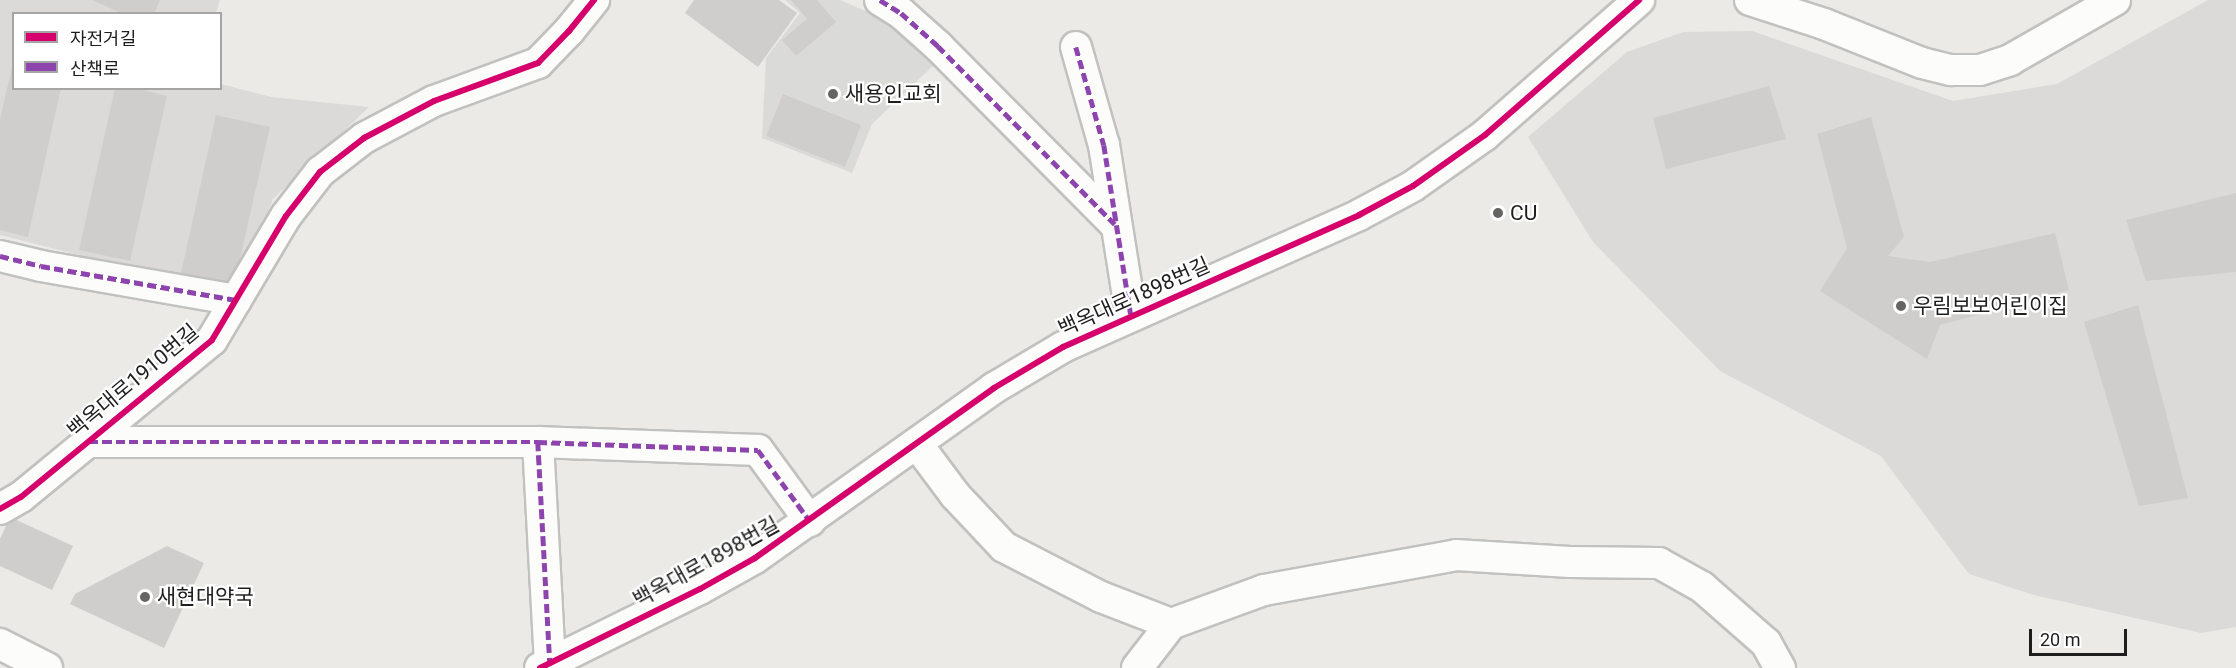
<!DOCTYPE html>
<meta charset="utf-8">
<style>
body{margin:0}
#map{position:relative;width:2236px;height:668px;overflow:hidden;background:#ebeae7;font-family:Roboto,"Noto Sans KR",sans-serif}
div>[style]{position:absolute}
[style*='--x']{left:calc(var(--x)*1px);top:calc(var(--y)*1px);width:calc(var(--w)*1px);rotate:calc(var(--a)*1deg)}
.residential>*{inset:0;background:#dbdad8}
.religious>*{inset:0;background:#dadad8}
.building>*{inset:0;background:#d0cecc}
.roads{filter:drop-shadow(2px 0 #c1c1bf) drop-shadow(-2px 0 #c1c1bf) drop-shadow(0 2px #c1c1bf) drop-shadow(0 -2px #c1c1bf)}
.street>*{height:30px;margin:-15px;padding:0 15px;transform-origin:15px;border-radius:15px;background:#fcfcfb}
.quiet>*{height:4.5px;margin-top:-2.25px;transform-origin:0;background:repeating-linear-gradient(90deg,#8e44ad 0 9px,transparent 0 13.5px)}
.cycleway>*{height:6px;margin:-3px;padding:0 3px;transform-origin:3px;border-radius:3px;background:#d6006c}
.dots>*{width:16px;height:16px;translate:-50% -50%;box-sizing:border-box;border:3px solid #fff;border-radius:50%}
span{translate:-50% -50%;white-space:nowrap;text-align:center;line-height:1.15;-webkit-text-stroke:4.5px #fff;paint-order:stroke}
.poi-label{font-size:21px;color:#1e1e1e}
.left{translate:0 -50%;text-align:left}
.street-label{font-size:21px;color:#1e1e1e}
.legend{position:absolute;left:12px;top:12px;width:210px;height:78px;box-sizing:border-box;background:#fff;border:2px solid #a5a5a5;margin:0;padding:8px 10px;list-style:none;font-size:18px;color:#1e1e1e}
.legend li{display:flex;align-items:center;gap:12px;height:30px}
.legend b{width:30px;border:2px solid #a5a5a5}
.scale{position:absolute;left:2029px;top:629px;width:98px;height:27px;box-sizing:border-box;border:3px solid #1e1e1e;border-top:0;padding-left:8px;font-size:18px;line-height:21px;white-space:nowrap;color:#1e1e1e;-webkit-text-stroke:4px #fff;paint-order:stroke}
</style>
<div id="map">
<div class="residential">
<div style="clip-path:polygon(0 0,220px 0,216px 13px,14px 14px,14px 88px,220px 88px,221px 84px,271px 97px,369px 107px,273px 199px,238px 290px,146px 272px,0 235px)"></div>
<div style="clip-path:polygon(2208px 0,2236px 0,2236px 627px,2201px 633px,2034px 595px,1969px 574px,1881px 456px,1720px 371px,1593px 242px,1528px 137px,1627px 52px,1683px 32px,1752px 31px,1953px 101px,2057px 84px)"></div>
</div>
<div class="religious">
<div style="clip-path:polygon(785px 0,840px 0,886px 20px,934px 65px,872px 124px,852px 173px,762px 138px,766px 58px,800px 13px)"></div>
</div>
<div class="building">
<div style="clip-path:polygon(92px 0,160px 0,154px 14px,123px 14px)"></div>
<div style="clip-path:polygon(694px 0,779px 0,797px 13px,758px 67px,685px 13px)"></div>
<div style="clip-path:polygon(791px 0,817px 0,836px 22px,796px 56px,782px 40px,807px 19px)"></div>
<div style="clip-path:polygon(13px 63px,14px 88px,61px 88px,28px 237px,0 230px,0 119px)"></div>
<div style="clip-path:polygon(1769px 86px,1786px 139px,1666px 169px,1653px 118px)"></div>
<div style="clip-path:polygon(115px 88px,135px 88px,167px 96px,130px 261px,79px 250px)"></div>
<div style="clip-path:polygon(783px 94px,861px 125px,845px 167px,766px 136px)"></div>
<div style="clip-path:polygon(216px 115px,270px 127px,234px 285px,181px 273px)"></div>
<div style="clip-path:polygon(1871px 117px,1904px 237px,1888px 256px,1930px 262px,2055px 233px,2069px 290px,1940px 325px,1927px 359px,1820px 291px,1847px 248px,1817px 134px)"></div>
<div style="clip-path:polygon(2236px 193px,2236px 272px,2146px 281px,2126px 220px)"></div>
<div style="clip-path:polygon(2138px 305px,2188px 498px,2139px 506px,2084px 322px)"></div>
<div style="clip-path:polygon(10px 517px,73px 546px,52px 590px,0 566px,0 539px)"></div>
<div style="clip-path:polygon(167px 546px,204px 563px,164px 648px,70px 604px,75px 594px)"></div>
</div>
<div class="roads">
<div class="street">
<div style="--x:880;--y:0;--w:25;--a:32"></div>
<div style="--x:901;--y:13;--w:50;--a:41.7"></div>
<div style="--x:938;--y:46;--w:251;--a:45.2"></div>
<div style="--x:1750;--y:0;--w:78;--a:18"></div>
<div style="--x:1824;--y:24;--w:105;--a:21.7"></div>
<div style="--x:1922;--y:63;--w:30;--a:14"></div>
<div style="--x:1951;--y:70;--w:29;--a:0"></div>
<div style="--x:1980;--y:70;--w:32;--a:-18"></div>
<div style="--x:2010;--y:60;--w:121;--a:-29.7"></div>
<div style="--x:1076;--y:47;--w:102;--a:74.1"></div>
<div style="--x:1104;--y:145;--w:172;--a:81"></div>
<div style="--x:0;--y:256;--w:42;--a:13.7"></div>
<div style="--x:41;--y:266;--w:198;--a:9.9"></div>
<div style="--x:86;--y:442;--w:452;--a:0"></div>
<div style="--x:538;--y:442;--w:220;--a:2.1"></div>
<div style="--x:758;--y:450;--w:88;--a:53.8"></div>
<div style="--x:538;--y:442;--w:221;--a:86.9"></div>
<div style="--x:917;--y:444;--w:64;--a:53.3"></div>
<div style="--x:955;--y:495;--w:71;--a:46.7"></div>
<div style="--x:1004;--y:547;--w:109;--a:27.3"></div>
<div style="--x:1101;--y:597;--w:75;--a:21.1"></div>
<div style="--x:0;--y:509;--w:24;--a:-30"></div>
<div style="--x:21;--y:497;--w:247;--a:-39.4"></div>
<div style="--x:212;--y:340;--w:144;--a:-59.2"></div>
<div style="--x:286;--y:216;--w:56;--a:-52.3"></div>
<div style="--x:320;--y:172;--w:56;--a:-37.7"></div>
<div style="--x:364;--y:138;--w:79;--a:-27.9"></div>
<div style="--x:434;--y:101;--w:111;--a:-20.1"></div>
<div style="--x:538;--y:63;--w:45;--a:-45.9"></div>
<div style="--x:569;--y:31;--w:40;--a:-51"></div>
<div style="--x:0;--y:644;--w:53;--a:27.1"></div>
<div style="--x:540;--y:668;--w:178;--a:-26.3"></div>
<div style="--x:700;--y:589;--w:63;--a:-29.4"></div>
<div style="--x:755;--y:558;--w:293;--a:-35.4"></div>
<div style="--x:994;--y:388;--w:80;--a:-30.7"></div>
<div style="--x:1063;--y:347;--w:324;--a:-24"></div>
<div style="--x:1359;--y:215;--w:61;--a:-28.2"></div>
<div style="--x:1413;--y:186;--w:88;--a:-35.3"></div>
<div style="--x:1485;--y:135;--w:205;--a:-41.2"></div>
<div style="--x:1137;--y:668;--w:56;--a:-52.3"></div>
<div style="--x:1171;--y:624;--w:99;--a:-20.1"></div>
<div style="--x:1264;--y:590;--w:195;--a:-10.3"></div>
<div style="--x:1456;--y:555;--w:114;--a:3.5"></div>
<div style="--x:1570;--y:562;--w:89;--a:0.6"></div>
<div style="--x:1659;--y:563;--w:49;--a:29.2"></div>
<div style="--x:1702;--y:587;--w:85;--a:41.2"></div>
<div style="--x:1766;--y:643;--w:29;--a:61"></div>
</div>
</div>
<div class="quiet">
<div style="--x:880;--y:0;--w:25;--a:32"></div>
<div style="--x:901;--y:13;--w:50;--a:41.7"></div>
<div style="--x:938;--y:46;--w:251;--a:45.2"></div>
<div style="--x:1076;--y:47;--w:102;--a:74.1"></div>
<div style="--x:1104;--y:145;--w:172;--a:81"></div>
<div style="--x:0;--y:256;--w:42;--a:13.7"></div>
<div style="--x:41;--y:266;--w:198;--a:9.9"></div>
<div style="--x:89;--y:442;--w:449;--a:0"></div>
<div style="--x:538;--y:442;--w:220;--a:2.1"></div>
<div style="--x:758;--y:450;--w:88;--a:53.8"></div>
<div style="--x:538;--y:442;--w:221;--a:86.9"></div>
</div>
<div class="cycleway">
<div style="--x:0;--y:509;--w:24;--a:-30"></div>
<div style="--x:21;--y:497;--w:247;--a:-39.4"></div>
<div style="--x:212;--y:340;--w:144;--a:-59.2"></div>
<div style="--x:286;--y:216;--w:56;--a:-52.3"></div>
<div style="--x:320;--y:172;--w:56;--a:-37.7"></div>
<div style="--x:364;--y:138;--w:79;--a:-27.9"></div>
<div style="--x:434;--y:101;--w:111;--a:-20.1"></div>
<div style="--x:538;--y:63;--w:45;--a:-45.9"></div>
<div style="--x:569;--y:31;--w:40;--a:-51"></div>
<div style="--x:540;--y:668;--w:178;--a:-26.3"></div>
<div style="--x:700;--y:589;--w:63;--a:-29.4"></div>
<div style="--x:755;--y:558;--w:293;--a:-35.4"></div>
<div style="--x:994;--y:388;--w:80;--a:-30.7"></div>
<div style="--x:1063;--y:347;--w:324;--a:-24"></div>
<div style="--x:1359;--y:215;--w:61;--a:-28.2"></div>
<div style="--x:1413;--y:186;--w:88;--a:-35.3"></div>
<div style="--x:1485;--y:135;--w:205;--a:-41.2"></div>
</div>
<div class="dots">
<div style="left:833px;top:94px;background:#666564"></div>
<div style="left:1498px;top:213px;background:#666564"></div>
<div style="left:1901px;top:306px;background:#666564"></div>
<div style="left:145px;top:597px;background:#666564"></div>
</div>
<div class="poi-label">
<span class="left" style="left:845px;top:94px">새용인교회</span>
<span class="left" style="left:1510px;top:213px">CU</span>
<span class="left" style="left:1913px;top:306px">우림보보어린이집</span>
<span class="left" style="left:157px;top:597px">새현대약국</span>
</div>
<div class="street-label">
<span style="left:1134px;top:297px;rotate:-24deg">백옥대로1898번길</span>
<span style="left:133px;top:381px;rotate:-40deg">백옥대로1910번길</span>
<span style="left:706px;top:562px;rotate:-29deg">백옥대로1898번길</span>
</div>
<ul class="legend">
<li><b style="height:8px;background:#d6006c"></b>자전거길</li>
<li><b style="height:8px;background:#8e44ad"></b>산책로</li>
</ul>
<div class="scale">20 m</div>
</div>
